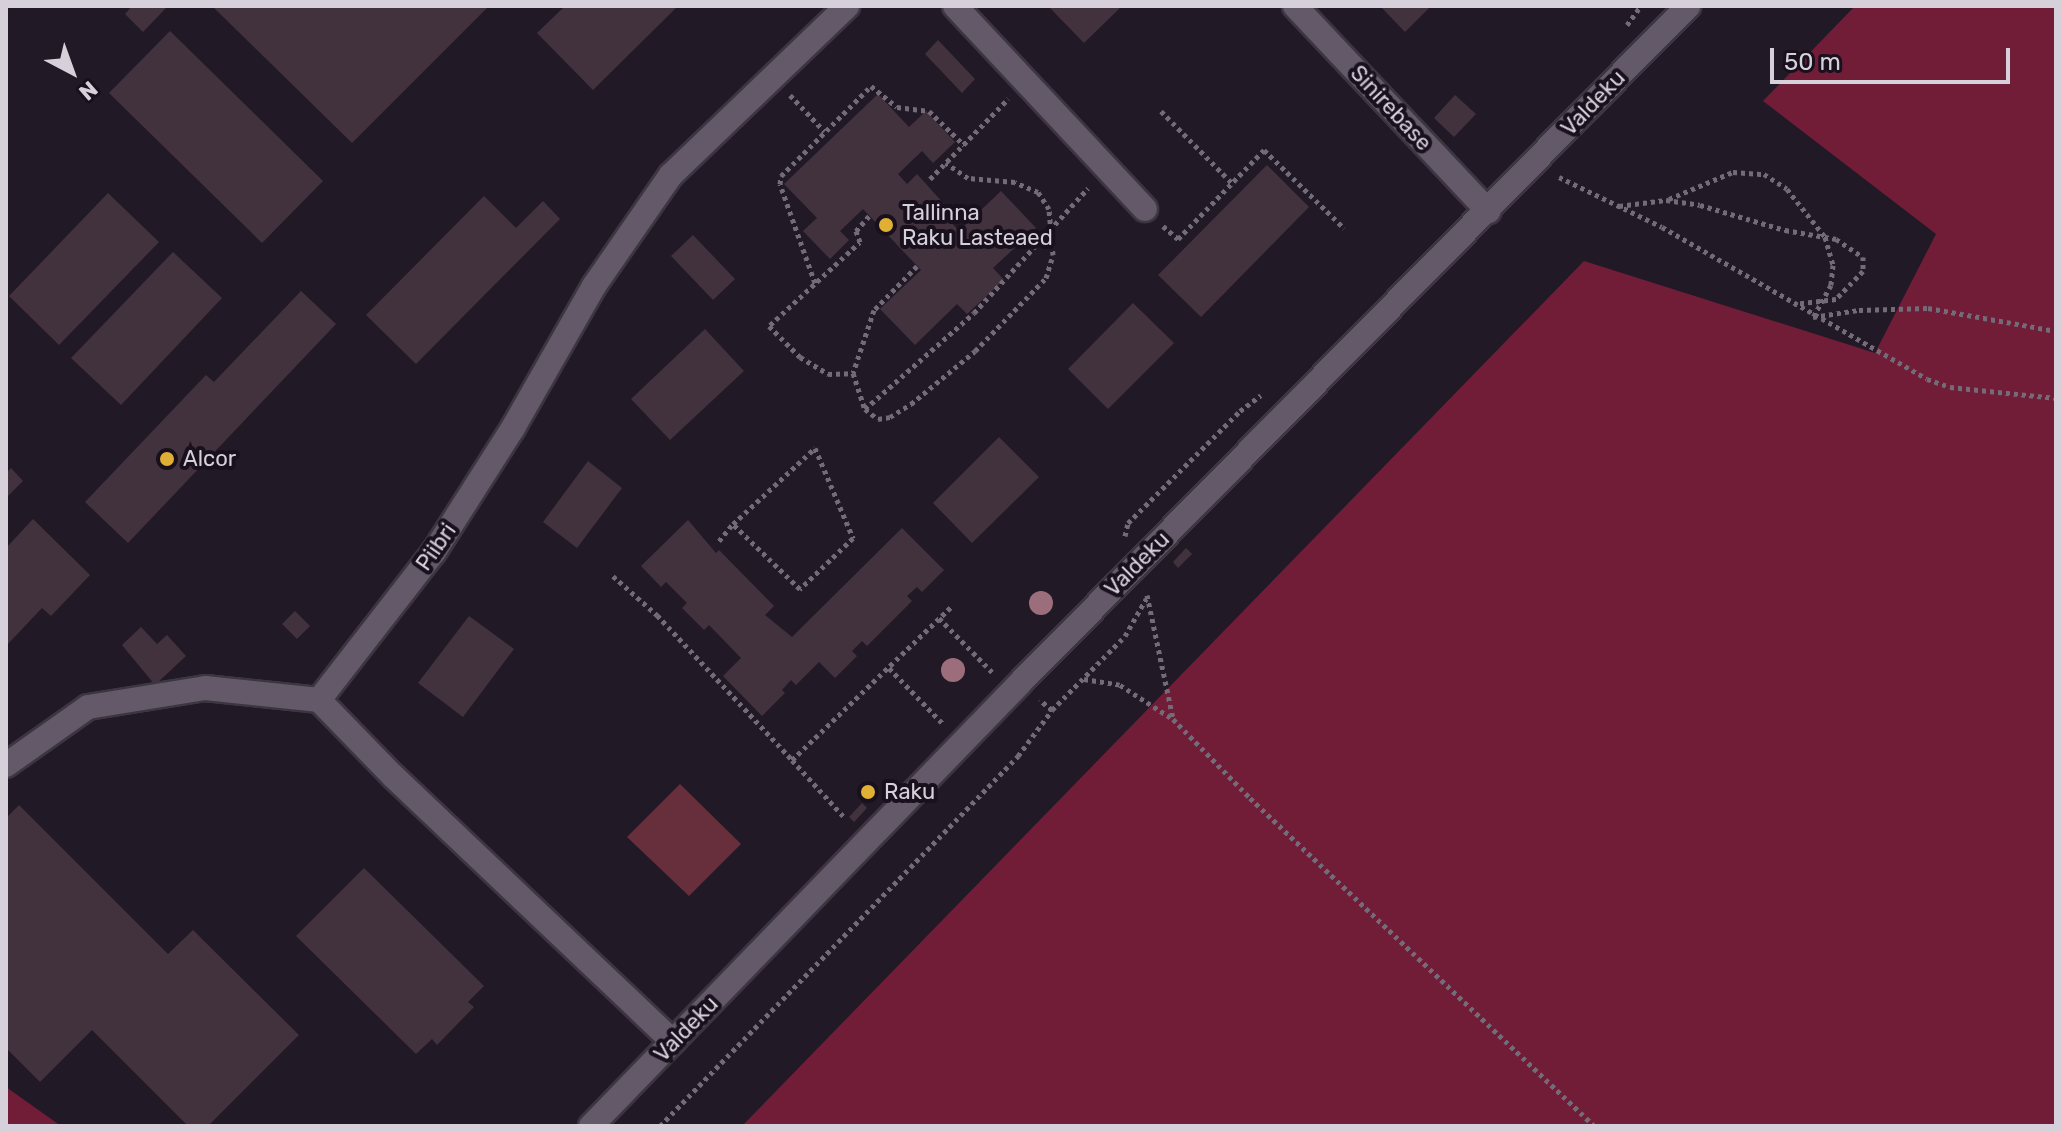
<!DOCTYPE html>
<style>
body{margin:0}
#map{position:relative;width:2062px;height:1132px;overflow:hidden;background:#221927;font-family:Rubik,sans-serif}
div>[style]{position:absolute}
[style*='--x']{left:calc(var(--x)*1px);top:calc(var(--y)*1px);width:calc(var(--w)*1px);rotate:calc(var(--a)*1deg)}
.green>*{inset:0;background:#672e3c}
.forest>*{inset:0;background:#711d37}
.building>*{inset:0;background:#42323d}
.path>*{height:5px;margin-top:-2.5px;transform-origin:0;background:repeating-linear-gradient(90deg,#736b77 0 4px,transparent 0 8px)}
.roads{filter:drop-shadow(2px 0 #3c3640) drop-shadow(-2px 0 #3c3640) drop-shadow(0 2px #3c3640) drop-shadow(0 -2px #3c3640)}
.minor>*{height:24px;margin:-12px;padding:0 12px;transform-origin:12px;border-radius:12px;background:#635969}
.trees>*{width:24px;height:24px;margin:-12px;border-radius:50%;background:#9c6e7c}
.dots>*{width:22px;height:22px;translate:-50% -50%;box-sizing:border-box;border:4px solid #19101e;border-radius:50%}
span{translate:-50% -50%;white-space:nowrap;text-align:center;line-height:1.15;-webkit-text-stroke:8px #19101e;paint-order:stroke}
.street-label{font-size:22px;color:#d6d0da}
.poi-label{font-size:22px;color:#d6d0da}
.left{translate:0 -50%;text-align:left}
.frame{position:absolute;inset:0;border:8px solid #d6d0da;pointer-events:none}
.north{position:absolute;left:32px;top:32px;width:80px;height:80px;-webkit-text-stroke:6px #19101e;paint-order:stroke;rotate:139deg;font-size:22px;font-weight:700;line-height:32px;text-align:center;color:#d6d0da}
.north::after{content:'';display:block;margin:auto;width:28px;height:36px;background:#d6d0da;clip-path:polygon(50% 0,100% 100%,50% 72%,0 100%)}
.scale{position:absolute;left:1770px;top:48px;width:240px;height:36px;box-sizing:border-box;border:4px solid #d6d0da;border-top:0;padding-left:10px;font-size:24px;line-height:28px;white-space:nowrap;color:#d6d0da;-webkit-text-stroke:6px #19101e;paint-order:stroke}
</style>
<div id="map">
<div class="green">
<div style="clip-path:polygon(680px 784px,741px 844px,689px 896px,627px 837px)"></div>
</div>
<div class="forest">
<div style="clip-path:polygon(1855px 6px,2056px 6px,2056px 1126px,742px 1126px,1584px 261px,1875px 353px,1936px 234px,1763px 101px)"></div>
<div style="clip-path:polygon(6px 1087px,61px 1126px,6px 1126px)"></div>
</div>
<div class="building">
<div style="clip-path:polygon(132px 6px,164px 6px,166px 8px,143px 32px,125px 14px)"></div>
<div style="clip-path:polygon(212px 6px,489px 6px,352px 143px)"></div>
<div style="clip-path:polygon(565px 6px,678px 6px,593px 90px,537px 33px)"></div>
<div style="clip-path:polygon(1048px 6px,1122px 6px,1084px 43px)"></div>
<div style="clip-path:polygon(1380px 6px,1431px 6px,1405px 32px)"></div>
<div style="clip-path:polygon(170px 31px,323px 181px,262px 243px,109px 93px)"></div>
<div style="clip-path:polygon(938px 40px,975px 79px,962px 93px,925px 54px)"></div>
<div style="clip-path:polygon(878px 94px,909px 127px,926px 111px,955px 142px,933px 163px,922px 151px,898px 174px,907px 184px,917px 174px,945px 205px,940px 210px,959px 231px,1001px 191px,1036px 228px,993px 268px,1004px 280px,967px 314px,957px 304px,915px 345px,880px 309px,921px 270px,863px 209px,840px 231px,849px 240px,830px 259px,803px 231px,817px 218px,784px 184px)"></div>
<div style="clip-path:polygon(1455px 95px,1476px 114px,1454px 137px,1434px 118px)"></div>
<div style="clip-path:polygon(1267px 165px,1309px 207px,1201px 317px,1158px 275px)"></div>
<div style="clip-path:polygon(108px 193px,159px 242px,59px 345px,9px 296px)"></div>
<div style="clip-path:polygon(484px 196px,516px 228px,543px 201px,560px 219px,416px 364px,366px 315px)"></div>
<div style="clip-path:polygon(693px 235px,735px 279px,713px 300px,671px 256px)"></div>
<div style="clip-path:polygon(173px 252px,222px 298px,121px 405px,71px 358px)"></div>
<div style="clip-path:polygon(301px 291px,336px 324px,128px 543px,85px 502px,206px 375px,214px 382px)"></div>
<div style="clip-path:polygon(1133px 303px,1174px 343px,1108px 409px,1068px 369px)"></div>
<div style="clip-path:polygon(705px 329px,744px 371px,670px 440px,631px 399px)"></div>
<div style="clip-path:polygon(999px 437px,1039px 477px,972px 543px,933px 503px)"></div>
<div style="clip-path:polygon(588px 461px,622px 488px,577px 548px,543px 522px)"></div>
<div style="clip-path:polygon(11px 468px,23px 481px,6px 498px,6px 473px)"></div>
<div style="clip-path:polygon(33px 519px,90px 575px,51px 616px,42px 608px,6px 646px,6px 548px)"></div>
<div style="clip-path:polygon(688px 520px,716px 553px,719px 550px,774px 606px,765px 615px,792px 637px,902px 528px,944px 570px,922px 592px,917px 587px,907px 596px,912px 601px,867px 646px,862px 641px,852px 651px,857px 656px,835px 678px,819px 662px,796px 685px,791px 680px,782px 690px,785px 693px,762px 716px,723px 676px,741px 658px,709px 625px,704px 630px,682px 608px,687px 603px,666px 582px,661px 587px,641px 566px)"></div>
<div style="clip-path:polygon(1186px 548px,1192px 554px,1178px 568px,1173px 562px)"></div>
<div style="clip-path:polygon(295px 611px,310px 626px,297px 639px,282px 624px)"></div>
<div style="clip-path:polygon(469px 616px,514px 649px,463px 717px,418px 683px)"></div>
<div style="clip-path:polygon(141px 627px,157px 644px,167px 635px,186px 656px,155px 685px,122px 645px)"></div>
<div style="clip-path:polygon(862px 803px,867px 808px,854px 822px,849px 817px)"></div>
<div style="clip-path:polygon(19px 805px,168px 954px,193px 930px,299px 1035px,208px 1126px,188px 1126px,92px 1030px,40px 1082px,6px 1048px,6px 818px)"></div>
<div style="clip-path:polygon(364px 868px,484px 986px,468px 1002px,474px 1007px,437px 1045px,432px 1039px,416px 1054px,296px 936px)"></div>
</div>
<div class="path">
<div style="--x:1627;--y:25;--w:24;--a:-54"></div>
<div style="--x:790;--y:95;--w:50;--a:46.6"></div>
<div style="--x:1161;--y:111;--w:101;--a:45.4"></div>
<div style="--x:1559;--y:177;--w:114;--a:25.9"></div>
<div style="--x:1662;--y:227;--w:305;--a:29.8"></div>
<div style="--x:1927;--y:379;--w:24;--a:19"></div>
<div style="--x:1950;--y:387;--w:107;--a:5.9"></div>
<div style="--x:930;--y:179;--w:112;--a:-45.7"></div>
<div style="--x:1669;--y:199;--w:69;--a:-22.9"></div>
<div style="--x:1733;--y:172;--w:31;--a:4"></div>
<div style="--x:1764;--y:174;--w:27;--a:33"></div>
<div style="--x:1787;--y:189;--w:61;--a:51.6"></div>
<div style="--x:1825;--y:237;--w:29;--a:74"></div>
<div style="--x:1833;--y:265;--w:20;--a:96"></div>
<div style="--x:1831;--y:285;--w:37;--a:119"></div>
<div style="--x:1619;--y:206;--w:47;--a:-7.3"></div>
<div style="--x:1666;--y:200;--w:34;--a:8"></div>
<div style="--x:1700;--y:205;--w:89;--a:16.4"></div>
<div style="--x:1785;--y:230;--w:52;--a:10"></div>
<div style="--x:1836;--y:239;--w:32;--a:34"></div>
<div style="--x:1863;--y:257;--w:14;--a:90"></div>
<div style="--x:1863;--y:271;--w:39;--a:134"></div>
<div style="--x:1836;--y:299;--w:42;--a:173.2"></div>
<div style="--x:1163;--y:226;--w:20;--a:41"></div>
<div style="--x:1178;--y:239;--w:124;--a:-46"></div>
<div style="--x:1264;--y:150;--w:112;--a:44.3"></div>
<div style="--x:917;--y:266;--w:62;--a:134.3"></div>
<div style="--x:874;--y:310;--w:66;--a:108.4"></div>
<div style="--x:853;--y:373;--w:38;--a:72"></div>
<div style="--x:865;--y:409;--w:16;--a:38"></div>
<div style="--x:878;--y:419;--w:12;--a:-9"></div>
<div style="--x:890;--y:417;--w:25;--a:-32"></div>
<div style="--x:911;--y:404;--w:83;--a:-39.6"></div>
<div style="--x:975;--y:351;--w:102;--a:-45.8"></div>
<div style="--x:1046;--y:278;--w:24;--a:-73"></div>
<div style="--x:1053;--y:255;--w:46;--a:-95"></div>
<div style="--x:1049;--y:209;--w:20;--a:-123"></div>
<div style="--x:1038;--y:192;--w:25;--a:-157"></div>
<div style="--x:1015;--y:182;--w:47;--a:-175.1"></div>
<div style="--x:968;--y:178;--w:27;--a:-146"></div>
<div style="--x:815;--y:283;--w:105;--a:-109.5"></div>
<div style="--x:780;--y:184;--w:8;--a:-83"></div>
<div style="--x:781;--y:176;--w:127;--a:-45"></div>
<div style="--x:871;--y:86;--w:33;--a:39"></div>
<div style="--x:897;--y:107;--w:32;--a:7"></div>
<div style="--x:929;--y:111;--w:49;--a:44.2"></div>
<div style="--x:1813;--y:317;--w:47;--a:-8.7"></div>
<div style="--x:1859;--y:310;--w:69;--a:-1.7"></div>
<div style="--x:1928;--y:308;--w:130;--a:10.2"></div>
<div style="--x:770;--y:325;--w:122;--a:-42.7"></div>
<div style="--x:860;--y:242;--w:12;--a:-110"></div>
<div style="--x:856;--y:231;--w:20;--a:-49"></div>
<div style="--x:769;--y:326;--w:44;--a:45"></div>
<div style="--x:800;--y:357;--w:33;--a:31"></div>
<div style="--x:828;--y:374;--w:25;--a:-2"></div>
<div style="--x:865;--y:409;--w:145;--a:-41.4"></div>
<div style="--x:974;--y:313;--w:169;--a:-47.6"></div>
<div style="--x:1125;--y:536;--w:13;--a:-77"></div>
<div style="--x:1128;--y:523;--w:158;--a:-45"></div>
<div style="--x:1240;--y:411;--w:26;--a:-37"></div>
<div style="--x:719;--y:541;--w:22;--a:-51"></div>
<div style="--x:733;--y:524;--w:112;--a:-42.8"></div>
<div style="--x:815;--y:448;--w:98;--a:67.1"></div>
<div style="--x:853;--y:538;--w:74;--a:136.1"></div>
<div style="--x:800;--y:589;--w:93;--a:-135.9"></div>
<div style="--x:613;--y:576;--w:59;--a:41.6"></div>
<div style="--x:657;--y:615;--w:198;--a:47"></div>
<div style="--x:792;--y:760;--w:223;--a:-43.9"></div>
<div style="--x:1147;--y:595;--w:126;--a:78.1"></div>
<div style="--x:939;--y:618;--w:76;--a:45.5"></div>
<div style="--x:889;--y:668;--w:78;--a:46"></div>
<div style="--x:1084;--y:679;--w:36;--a:9"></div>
<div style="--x:1120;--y:685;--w:63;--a:32.7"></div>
<div style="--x:1173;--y:719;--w:110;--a:45.7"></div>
<div style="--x:1250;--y:798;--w:475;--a:43.6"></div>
<div style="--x:1052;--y:710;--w:104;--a:-45.4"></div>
<div style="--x:1125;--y:636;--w:43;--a:-60.4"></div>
<div style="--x:792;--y:760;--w:77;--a:47.6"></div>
<div style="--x:660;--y:1126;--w:515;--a:-45.94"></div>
<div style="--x:1018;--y:756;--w:57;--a:-53.5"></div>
<div style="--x:1052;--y:710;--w:16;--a:-140"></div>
</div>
<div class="roads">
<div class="minor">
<div style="--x:955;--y:6;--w:278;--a:46.9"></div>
<div style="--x:1295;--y:6;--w:282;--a:46.7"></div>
<div style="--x:319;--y:700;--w:187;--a:-52.2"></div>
<div style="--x:434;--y:552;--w:147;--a:-57.5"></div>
<div style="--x:513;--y:428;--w:163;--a:-60.3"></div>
<div style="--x:594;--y:286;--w:135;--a:-55.3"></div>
<div style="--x:671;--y:175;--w:244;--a:-43.8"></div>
<div style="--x:319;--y:700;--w:106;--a:45.8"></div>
<div style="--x:393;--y:776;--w:386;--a:43.5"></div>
<div style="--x:6;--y:765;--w:100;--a:-35.3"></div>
<div style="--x:88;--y:707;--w:119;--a:-9.2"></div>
<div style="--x:205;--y:688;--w:115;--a:6"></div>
<div style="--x:591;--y:1126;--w:618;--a:-45.92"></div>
<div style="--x:1021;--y:682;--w:950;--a:-45.38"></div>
</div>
</div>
<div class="trees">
<div style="left:1041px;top:603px"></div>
<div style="left:953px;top:670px"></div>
</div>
<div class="dots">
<div style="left:886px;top:225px;background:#e0b034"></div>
<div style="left:167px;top:459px;background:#e0b034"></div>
<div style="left:868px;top:792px;background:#e0b034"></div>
</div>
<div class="street-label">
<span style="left:1593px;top:103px;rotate:-46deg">Valdeku</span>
<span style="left:1391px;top:108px;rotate:47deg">Sinirebase</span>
<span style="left:436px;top:547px;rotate:-55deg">Piibri</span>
<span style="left:1137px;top:564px;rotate:-45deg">Valdeku</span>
<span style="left:686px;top:1029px;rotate:-46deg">Valdeku</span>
</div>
<div class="poi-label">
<span class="left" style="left:902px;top:225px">Tallinna<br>Raku Lasteaed</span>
<span class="left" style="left:183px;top:459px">Alcor</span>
<span class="left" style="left:884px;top:792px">Raku</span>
</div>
<div class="frame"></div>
<div class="north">N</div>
<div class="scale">50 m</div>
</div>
